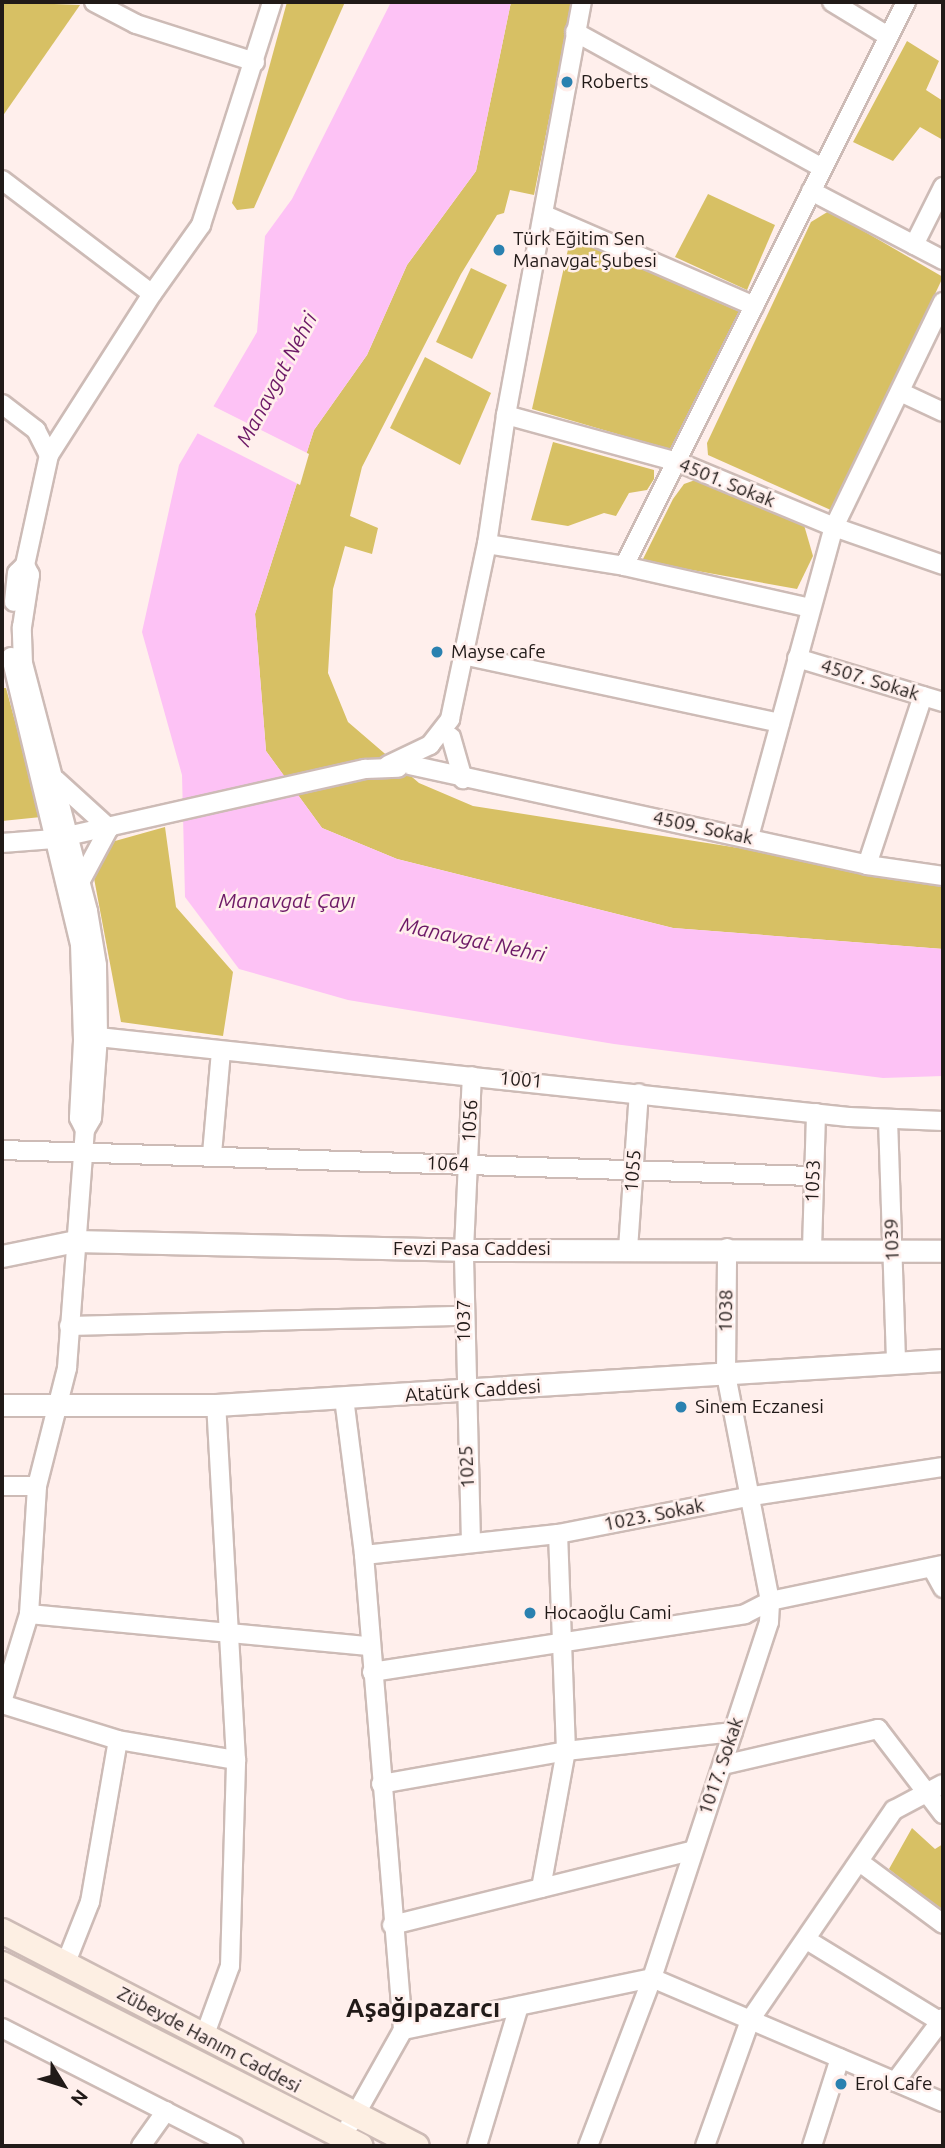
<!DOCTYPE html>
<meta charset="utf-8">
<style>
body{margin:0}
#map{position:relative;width:945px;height:2148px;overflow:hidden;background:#ffefec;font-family:Ubuntu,sans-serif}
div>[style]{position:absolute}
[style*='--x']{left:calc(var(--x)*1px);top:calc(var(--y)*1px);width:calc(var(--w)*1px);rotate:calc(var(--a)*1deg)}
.green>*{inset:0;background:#d7c064}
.water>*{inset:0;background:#fdc2f5}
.pier>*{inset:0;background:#ffefec}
.roads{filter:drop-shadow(2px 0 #cdbbb6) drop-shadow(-2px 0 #cdbbb6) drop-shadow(0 2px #cdbbb6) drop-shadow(0 -2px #cdbbb6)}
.minor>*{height:18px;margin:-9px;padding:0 9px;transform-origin:9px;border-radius:9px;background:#fff}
.tertiary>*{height:21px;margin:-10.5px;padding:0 10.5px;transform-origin:10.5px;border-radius:10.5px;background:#fff}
.secondary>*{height:24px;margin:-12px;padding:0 12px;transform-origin:12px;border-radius:12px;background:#fdefe3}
.dots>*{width:19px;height:19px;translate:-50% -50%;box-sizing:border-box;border:4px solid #ffefec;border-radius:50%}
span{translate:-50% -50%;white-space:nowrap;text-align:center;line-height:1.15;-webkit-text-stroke:5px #ffefec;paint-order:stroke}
.poi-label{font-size:19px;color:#211a18}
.left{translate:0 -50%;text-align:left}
.street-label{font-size:19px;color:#211a18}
.water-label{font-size:21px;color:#6d1967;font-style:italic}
.district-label{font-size:26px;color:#211a18;font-weight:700}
.frame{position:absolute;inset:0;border:4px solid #211a18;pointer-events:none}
.north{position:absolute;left:28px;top:2050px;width:70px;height:70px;-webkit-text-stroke:5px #ffefec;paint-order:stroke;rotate:128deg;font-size:19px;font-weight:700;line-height:28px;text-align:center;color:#211a18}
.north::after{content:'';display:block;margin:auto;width:24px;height:32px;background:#211a18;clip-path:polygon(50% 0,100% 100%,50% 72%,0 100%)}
</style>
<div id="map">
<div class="green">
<div style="clip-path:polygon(2px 2px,80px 5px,2px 117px)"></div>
<div style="clip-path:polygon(287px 2px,345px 2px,254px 208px,237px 210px,232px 203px)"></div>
<div style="clip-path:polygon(511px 2px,572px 2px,534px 195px,510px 190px,504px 213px,497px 215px,461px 274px,362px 467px,350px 516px,378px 528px,372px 554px,345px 546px,333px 589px,328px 673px,348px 722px,419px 783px,473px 806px,790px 856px,943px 885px,943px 949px,673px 928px,397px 859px,322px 828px,266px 751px,255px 614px,314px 430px,367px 355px,407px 265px,476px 171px)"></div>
<div style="clip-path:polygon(907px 41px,939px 61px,926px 90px,943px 101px,943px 140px,920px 127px,893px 161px,853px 142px)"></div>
<div style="clip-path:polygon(708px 194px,775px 225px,747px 290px,675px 257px)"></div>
<div style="clip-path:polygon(829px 211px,943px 277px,833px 511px,708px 455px,707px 443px,811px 222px)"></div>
<div style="clip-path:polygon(576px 240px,740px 312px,672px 450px,532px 409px,569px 245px)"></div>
<div style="clip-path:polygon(471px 268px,507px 285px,472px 359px,436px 342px)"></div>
<div style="clip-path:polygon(425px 357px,491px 393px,460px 465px,390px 428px)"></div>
<div style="clip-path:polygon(553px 442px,654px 470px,654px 479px,647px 490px,629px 493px,616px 516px,604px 513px,568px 526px,531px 520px)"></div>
<div style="clip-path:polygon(698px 479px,804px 525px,813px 556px,797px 589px,642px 561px,673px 499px,684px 484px)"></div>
<div style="clip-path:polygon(2px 688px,6px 688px,41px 817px,2px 821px)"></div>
<div style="clip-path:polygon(165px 827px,176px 907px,233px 972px,223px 1036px,121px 1022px,93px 873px,115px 841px)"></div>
<div style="clip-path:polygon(912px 1828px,935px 1849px,943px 1844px,943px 1913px,889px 1869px)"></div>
</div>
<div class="water">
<div style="clip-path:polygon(391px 2px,511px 2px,476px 171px,407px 265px,367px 355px,314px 430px,255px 614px,266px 751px,322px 828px,397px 859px,673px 928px,943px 949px,943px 1076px,883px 1078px,614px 1044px,348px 1000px,239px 969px,185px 897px,182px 775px,142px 632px,179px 465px,257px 332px,265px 236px,292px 199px)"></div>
</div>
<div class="pier">
<div style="clip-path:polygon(211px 405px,309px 454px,300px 485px,195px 432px)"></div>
</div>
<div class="roads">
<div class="minor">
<div style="--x:94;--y:2;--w:47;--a:27.6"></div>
<div style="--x:136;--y:24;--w:125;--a:17.7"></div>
<div style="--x:832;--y:2;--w:66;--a:31.3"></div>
<div style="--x:575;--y:32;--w:282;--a:28.8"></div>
<div style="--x:2;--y:180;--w:188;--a:37.2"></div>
<div style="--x:152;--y:294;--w:191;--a:122.6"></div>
<div style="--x:811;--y:191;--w:149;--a:27.6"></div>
<div style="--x:545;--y:215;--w:228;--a:23.5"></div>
<div style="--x:914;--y:245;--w:65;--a:-63.4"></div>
<div style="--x:152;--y:294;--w:85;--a:-54.6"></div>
<div style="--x:201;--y:225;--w:234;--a:-72.3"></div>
<div style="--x:900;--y:392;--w:47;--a:24.9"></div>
<div style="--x:2;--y:404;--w:43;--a:37.4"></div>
<div style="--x:36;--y:430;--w:28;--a:63"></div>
<div style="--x:49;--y:455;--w:113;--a:102.3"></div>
<div style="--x:25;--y:565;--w:11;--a:135"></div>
<div style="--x:17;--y:573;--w:29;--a:96"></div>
<div style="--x:506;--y:415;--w:178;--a:15.3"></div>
<div style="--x:678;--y:462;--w:169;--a:22.6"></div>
<div style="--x:834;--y:527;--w:115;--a:19.2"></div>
<div style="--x:487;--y:544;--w:139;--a:9.1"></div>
<div style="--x:624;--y:566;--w:191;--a:12.7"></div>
<div style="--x:624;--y:566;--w:631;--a:-63.43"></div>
<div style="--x:11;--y:657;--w:295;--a:76.5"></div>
<div style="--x:80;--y:944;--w:97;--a:88.2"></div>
<div style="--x:83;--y:1041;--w:77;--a:93"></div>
<div style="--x:79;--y:1118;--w:13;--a:63"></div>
<div style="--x:472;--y:657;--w:315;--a:12.1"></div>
<div style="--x:797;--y:658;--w:152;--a:16.8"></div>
<div style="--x:451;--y:737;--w:44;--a:74.1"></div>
<div style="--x:388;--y:765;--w:47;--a:-25.5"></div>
<div style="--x:430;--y:745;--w:33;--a:-52"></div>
<div style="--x:450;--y:719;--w:179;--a:-78.1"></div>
<div style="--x:487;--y:544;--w:130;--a:-81.6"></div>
<div style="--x:506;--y:415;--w:420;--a:-79.6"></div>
<div style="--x:410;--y:765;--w:468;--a:12.3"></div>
<div style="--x:867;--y:865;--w:77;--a:8.2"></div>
<div style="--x:56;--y:780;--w:72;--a:42.2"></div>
<div style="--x:109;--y:828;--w:61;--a:118.2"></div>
<div style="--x:749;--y:837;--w:321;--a:-74.7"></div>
<div style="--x:834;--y:527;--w:250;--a:-64.2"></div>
<div style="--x:2;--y:843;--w:52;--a:-4.4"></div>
<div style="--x:54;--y:839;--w:319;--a:-12.7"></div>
<div style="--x:365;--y:769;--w:33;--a:-2"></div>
<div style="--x:867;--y:865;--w:178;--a:-71.7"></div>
<div style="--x:98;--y:1037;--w:755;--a:6.08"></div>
<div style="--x:849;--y:1117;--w:94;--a:2.4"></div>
<div style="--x:888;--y:1119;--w:243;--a:88.1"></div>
<div style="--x:2;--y:1150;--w:809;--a:1.84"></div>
<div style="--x:212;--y:1154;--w:103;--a:-85"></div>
<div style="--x:628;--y:1249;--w:156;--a:-86"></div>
<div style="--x:812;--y:1249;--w:136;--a:-88.3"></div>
<div style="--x:69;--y:1326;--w:395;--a:-1.5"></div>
<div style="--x:344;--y:1398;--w:158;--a:82.7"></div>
<div style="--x:364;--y:1555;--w:477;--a:85.3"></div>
<div style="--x:403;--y:2030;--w:108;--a:119.4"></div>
<div style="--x:2;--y:1486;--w:35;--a:0"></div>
<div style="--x:471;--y:1543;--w:293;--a:-91.4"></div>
<div style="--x:464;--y:1250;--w:174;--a:-87.4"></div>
<div style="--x:364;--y:1555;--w:195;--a:-6.2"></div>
<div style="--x:558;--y:1534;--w:192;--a:-11.1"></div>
<div style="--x:746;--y:1497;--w:199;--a:-8.7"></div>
<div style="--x:932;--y:1568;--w:23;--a:61"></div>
<div style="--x:29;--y:1614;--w:341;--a:5.4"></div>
<div style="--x:372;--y:1672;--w:377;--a:-8.8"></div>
<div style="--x:745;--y:1614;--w:28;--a:-27"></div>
<div style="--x:770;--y:1601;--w:177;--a:-11.8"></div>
<div style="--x:2;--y:1702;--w:92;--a:-72.9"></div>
<div style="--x:29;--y:1614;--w:128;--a:-86.4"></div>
<div style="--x:37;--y:1486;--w:122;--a:-75.7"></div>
<div style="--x:67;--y:1368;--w:239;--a:-85.7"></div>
<div style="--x:85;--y:1130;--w:14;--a:-60"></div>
<div style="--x:92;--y:1118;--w:81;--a:-85.8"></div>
<div style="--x:98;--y:1037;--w:72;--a:-90.8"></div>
<div style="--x:97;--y:965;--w:55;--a:-99.5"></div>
<div style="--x:88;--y:911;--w:255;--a:-104.7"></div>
<div style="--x:23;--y:664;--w:37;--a:-92"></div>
<div style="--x:22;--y:627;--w:53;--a:-81.3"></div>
<div style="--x:30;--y:575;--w:11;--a:-117"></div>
<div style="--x:2;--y:1704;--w:121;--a:17.2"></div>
<div style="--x:118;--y:1740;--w:120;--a:9.6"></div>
<div style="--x:723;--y:1765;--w:159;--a:-13.1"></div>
<div style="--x:878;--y:1729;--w:107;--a:52.6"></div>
<div style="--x:381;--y:1784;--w:188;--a:-10.1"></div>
<div style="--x:566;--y:1751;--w:168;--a:-6.5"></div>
<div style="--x:861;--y:1863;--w:102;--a:36.6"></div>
<div style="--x:541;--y:1888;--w:139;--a:-79.7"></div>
<div style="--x:566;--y:1751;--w:217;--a:-92.1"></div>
<div style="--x:392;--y:1925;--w:308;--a:-13.9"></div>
<div style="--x:807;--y:1940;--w:157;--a:31.5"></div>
<div style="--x:65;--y:1965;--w:68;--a:-68.4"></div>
<div style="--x:90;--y:1902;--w:164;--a:-80.2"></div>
<div style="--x:2;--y:2028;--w:260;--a:27"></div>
<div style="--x:403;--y:2030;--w:254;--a:-11.8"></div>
<div style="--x:652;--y:1978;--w:316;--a:23.1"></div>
<div style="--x:204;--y:2037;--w:76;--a:-69.9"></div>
<div style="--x:230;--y:1966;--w:206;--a:-88.3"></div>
<div style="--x:236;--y:1760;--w:356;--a:-93.2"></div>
<div style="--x:895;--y:2082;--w:80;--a:-53.1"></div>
<div style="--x:141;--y:2146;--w:43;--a:-54.5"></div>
<div style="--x:477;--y:2146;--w:146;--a:-73.3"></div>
<div style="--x:588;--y:2146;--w:180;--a:-69.1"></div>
<div style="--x:652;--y:1978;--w:375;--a:-71.8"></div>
<div style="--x:769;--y:1622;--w:21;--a:-87"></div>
<div style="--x:770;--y:1601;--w:231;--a:-101"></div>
<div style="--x:726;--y:1374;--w:126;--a:-89.5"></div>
<div style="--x:705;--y:2146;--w:134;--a:-70.3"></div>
<div style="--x:750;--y:2020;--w:255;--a:-55.6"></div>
<div style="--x:894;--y:1810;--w:55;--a:-28"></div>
<div style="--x:812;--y:2146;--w:92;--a:-72.3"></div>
</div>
<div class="tertiary">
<div style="--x:2;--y:1256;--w:75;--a:-11.6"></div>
<div style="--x:75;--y:1241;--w:384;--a:1.3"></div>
<div style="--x:459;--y:1250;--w:484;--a:0.1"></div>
<div style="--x:2;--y:1405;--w:214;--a:0"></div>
<div style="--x:216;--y:1405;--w:728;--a:-3.54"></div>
</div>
<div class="secondary">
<div style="--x:2;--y:1931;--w:467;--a:27.4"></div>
<div style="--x:2;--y:1964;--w:402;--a:26.9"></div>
</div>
</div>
<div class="dots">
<div style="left:567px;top:82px;background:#2a81b0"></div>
<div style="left:499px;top:250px;background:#2a81b0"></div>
<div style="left:437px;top:652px;background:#2a81b0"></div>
<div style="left:681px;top:1407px;background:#2a81b0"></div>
<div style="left:530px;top:1613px;background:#2a81b0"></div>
<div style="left:841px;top:2084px;background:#2a81b0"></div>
</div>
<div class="poi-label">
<span class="left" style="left:581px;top:82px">Roberts</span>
<span class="left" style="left:513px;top:250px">Türk Eğitim Sen<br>Manavgat Şubesi</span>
<span class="left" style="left:451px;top:652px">Mayse cafe</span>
<span class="left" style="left:695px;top:1407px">Sinem Eczanesi</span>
<span class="left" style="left:544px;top:1613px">Hocaoğlu Cami</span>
<span class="left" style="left:855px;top:2084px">Erol Cafe</span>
</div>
<div class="street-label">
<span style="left:727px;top:483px;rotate:22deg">4501. Sokak</span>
<span style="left:870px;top:680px;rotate:17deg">4507. Sokak</span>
<span style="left:703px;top:828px;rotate:12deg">4509. Sokak</span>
<span style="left:521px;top:1080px;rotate:5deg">1001</span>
<span style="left:470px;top:1121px;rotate:-87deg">1056</span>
<span style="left:448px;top:1164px;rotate:2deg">1064</span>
<span style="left:633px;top:1171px;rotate:-86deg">1055</span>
<span style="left:813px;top:1181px;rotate:-88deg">1053</span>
<span style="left:892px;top:1240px;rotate:-92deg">1039</span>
<span style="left:472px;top:1249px">Fevzi Pasa Caddesi</span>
<span style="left:726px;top:1311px;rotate:-89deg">1038</span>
<span style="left:464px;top:1321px;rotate:-90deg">1037</span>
<span style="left:473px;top:1391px;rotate:-4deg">Atatürk Caddesi</span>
<span style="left:467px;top:1467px;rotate:-93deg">1025</span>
<span style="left:654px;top:1515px;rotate:-11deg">1023. Sokak</span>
<span style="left:721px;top:1766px;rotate:-71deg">1017. Sokak</span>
<span style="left:209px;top:2040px;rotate:28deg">Zübeyde Hanım Caddesi</span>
</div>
<div class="water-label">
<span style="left:276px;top:379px;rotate:-62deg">Manavgat Nehri</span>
<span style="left:287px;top:900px">Manavgat Çayı</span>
<span style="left:473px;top:939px;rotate:12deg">Manavgat Nehri</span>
</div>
<div class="district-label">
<span style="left:423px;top:2008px">Aşağıpazarcı</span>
</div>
<div class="frame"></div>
<div class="north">N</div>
</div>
